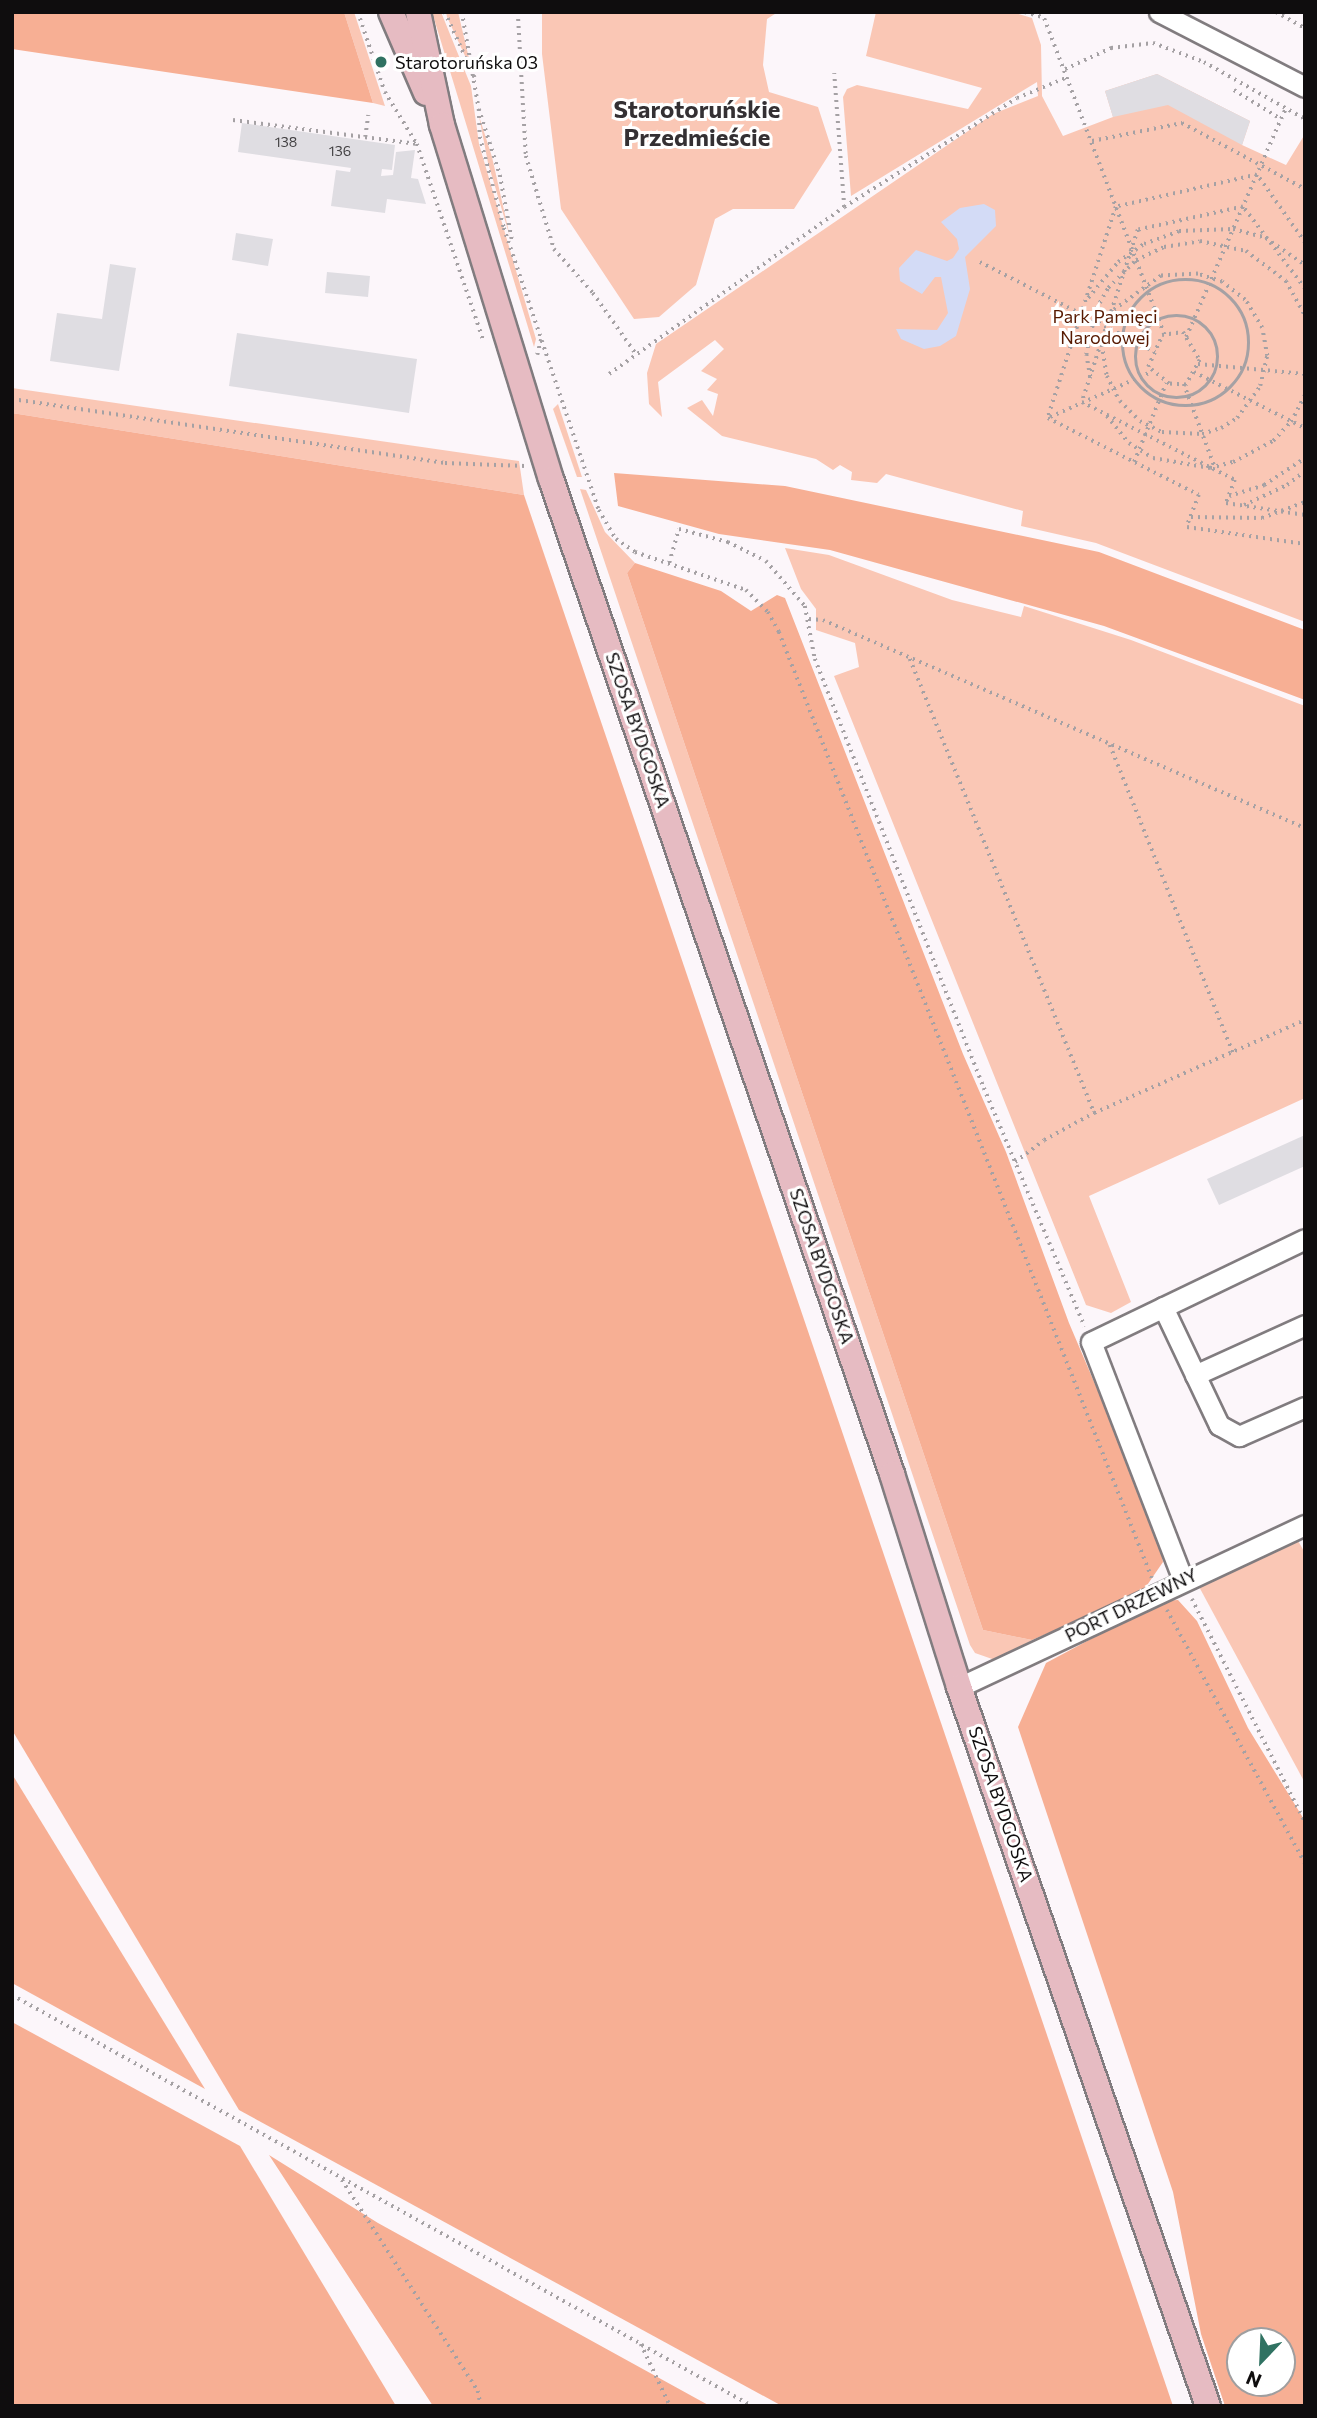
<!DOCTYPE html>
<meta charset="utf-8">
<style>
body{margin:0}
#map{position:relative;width:1317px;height:2418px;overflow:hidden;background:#fcf6fa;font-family:Commissioner,sans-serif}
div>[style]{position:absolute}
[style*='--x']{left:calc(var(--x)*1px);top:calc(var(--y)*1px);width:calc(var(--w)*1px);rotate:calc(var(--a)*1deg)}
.green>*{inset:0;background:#fac7b5}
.forest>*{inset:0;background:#f7af94}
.water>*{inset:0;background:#d3dbf6}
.building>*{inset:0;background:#dfdde2}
.path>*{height:3.5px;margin-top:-1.75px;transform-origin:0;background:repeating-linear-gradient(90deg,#a5a1a4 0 2px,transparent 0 7px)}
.path>.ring{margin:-1.75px;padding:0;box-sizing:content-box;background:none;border:3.5px solid #a5a1a4;border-radius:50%}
.roads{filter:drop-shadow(2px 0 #817c7f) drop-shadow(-2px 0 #817c7f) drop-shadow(0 2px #817c7f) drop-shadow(0 -2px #817c7f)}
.minor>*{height:19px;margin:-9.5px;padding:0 9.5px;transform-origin:9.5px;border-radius:9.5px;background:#fff}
.major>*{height:24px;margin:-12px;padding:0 12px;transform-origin:12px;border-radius:12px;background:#e6bbc2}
.dots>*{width:19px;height:19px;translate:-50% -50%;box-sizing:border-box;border:4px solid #fff;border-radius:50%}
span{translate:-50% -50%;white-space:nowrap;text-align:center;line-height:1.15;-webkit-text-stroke:6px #fff;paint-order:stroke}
.number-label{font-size:14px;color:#434143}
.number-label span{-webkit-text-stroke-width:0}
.poi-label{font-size:18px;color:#0f0d0e}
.left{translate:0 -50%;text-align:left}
.park-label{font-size:18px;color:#571900}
.street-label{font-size:18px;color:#0f0d0e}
.district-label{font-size:24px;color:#343033;font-weight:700}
.frame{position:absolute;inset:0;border:14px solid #0f0d0e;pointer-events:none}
.north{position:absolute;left:1226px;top:2327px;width:70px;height:70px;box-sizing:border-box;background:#fff;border:2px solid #9f9e9f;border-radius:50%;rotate:203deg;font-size:19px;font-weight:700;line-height:28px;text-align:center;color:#0f0d0e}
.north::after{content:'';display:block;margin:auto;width:24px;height:32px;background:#307262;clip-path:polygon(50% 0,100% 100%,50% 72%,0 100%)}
</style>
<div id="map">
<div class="green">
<div style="clip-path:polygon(344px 12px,354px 12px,385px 106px,373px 103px)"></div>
<div style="clip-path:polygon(432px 12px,441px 12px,471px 86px,479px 144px,536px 339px,534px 347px)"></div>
<div style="clip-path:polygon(446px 12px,458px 12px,472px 71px,447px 17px)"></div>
<div style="clip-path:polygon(542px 12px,778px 12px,767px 19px,763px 65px,769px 92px,818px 107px,832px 150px,794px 209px,733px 209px,715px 219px,696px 285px,659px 317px,634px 319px,561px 209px,542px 54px)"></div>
<div style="clip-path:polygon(876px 12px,1012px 12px,1032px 18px,1041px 45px,1042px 96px,1063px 136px,1113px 117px,1105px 91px,1157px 74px,1250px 121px,1242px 145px,1286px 165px,1305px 134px,1305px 622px,1096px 543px,1021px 526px,1023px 511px,886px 474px,877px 483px,851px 480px,852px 472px,840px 465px,833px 470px,816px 459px,722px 436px,687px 408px,702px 400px,713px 416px,718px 394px,707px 390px,717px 379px,701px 371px,724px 349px,715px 340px,658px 382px,662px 417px,649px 404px,647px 373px,656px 344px,993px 114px,1038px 96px,1037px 82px,851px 196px,843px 97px,847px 89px,857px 85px,968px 109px,982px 88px,866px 56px)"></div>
<div style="clip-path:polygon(479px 116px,492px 157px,510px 237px,488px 163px)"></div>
<div style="clip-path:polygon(12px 388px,519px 461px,524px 495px,12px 413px)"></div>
<div style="clip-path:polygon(558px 404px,582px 477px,577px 477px,553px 409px)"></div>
<div style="clip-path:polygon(580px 489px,586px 490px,605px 532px,635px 563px,627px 573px,983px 1630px,1032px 1640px,1024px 1652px,995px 1660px,975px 1653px,970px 1645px)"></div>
<div style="clip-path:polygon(785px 548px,829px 555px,952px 600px,1021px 617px,1024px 606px,1131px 640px,1305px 706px,1305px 1098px,1089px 1196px,1131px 1302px,1111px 1313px,1086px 1305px,834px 676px,859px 667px,855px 643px,816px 630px,816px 609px,801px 589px)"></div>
<div style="clip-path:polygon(1297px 1539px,1305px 1553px,1305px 1783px,1197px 1583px)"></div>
</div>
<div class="forest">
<div style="clip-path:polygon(12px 12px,344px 12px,373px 103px,12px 49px)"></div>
<div style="clip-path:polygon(12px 413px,524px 495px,1173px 2406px,782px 2406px,239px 2110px,12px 1730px)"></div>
<div style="clip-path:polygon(614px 473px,785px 486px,1099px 552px,1305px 630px,1305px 700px,1104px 626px,830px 550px,719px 534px,618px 506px)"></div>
<div style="clip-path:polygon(635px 563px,721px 591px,751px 611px,777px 595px,785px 598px,963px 1054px,1006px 1152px,1069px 1323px,1157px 1530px,1163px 1562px,1141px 1594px,1032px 1640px,983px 1630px,627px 573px)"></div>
<div style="clip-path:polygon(evenodd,1178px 1600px,1197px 1621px,1248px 1728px,1305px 1821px,1305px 2406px,1225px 2406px,1201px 2334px,1173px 2192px,1018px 1727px,1046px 1663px,1162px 1601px,1178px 1600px,1240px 2341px,1282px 2341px,1282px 2383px,1240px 2383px,1240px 2341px)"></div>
<div style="clip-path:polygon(12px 1774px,205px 2089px,12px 1983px)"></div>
<div style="clip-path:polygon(12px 2022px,240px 2146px,396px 2406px,12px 2406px)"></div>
<div style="clip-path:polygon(269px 2155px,378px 2223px,710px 2406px,433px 2406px)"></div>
</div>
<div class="water">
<div style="clip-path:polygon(984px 204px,995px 210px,996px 226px,965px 257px,970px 289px,956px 336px,940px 346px,924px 349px,901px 339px,896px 329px,937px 330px,948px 313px,941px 277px,935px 277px,922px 294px,900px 281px,899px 268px,916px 250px,947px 261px,953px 258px,959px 249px,957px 239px,941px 222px,960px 208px)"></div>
</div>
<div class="building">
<div style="clip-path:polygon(1157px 74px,1250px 121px,1242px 145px,1168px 105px,1113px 117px,1105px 91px)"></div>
<div style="clip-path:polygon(242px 123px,395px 145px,392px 170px,382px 169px,381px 176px,393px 175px,396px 152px,415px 150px,411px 178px,418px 179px,426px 204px,387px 199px,385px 213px,331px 206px,336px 170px,350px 172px,351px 168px,238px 152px)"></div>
<div style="clip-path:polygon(236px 233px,273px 239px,268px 266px,232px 260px)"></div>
<div style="clip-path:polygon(110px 264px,136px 268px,119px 371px,50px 361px,57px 313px,102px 319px)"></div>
<div style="clip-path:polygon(327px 272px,370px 276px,368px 297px,325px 293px)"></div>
<div style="clip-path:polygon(237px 333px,417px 359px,409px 413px,229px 386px)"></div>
<div style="clip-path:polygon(1305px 1135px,1305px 1166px,1219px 1205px,1207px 1179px)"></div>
</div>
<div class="path">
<div style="--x:358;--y:12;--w:84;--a:71.4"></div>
<div style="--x:385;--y:92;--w:61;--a:58.4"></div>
<div style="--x:417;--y:144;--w:209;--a:71.3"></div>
<div style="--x:445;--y:12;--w:72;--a:65.6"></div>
<div style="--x:462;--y:12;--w:98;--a:80.1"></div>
<div style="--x:479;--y:109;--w:69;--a:72.3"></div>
<div style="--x:500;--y:175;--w:66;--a:79.5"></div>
<div style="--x:518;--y:12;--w:144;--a:86.8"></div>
<div style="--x:526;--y:156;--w:97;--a:73.2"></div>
<div style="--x:554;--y:249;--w:59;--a:48.4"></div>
<div style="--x:593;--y:293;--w:75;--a:54.8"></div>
<div style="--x:1025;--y:12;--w:19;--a:16"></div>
<div style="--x:1042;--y:12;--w:346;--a:69.2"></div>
<div style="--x:1276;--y:12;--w:33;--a:29"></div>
<div style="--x:1065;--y:69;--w:51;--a:-24.5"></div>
<div style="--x:1111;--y:48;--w:42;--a:-6.8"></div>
<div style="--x:1153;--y:43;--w:54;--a:20.4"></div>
<div style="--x:1204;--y:62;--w:116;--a:29.4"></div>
<div style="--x:1234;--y:90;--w:55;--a:31.7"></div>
<div style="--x:1281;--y:119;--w:12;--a:-66"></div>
<div style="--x:479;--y:109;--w:28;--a:88"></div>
<div style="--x:480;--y:137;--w:94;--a:75.2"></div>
<div style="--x:504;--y:228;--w:298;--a:71.4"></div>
<div style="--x:599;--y:510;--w:34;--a:60"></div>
<div style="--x:616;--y:539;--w:23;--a:34"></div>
<div style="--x:635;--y:552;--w:117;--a:18.9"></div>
<div style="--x:746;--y:590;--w:31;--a:45"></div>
<div style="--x:768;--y:612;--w:23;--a:61"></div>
<div style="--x:779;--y:632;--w:1017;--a:68.48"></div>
<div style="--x:233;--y:120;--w:186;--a:7.4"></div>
<div style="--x:365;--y:137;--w:22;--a:-82"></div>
<div style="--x:1092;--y:141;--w:92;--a:-11.3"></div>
<div style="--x:1182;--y:123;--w:140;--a:28.2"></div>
<div style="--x:844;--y:207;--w:204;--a:-32.2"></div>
<div style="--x:1017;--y:98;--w:55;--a:-22.4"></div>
<div style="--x:1305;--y:243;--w:83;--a:-125.2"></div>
<div style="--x:1257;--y:175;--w:145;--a:167.2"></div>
<div style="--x:1116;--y:207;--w:222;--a:107.9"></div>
<div style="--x:1048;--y:418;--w:169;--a:27"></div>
<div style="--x:1199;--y:495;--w:34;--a:111"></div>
<div style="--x:1187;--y:527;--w:119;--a:8.2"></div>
<div style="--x:980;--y:262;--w:197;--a:27.2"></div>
<div class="ring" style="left:1123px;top:280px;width:122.5px;height:122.5px"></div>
<div style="--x:1305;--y:289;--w:103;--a:-127.1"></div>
<div style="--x:1243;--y:207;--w:107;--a:167.6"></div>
<div style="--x:1138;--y:230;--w:181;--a:108"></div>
<div style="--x:1082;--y:402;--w:172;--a:27"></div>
<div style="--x:1235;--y:480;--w:25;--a:111"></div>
<div style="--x:1226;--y:503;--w:80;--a:8.6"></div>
<div style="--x:1088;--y:298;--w:47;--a:-50.2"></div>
<div style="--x:1118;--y:262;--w:32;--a:-35"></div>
<div style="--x:1144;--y:244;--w:37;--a:-20"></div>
<div style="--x:1179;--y:231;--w:54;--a:-2.1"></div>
<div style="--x:1233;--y:229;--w:34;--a:15"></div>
<div style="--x:1266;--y:238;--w:47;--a:34.7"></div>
<div class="ring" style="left:1136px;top:316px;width:78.5px;height:78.5px"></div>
<div style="--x:1183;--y:332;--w:33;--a:59"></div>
<div style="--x:1200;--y:360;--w:29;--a:119"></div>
<div style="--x:1186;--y:385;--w:17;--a:-177"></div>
<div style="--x:1169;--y:384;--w:27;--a:-141"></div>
<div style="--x:1148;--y:367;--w:35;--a:-66"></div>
<div style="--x:1162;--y:335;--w:21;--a:-8"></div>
<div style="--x:1186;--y:337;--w:238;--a:-66.5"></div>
<div style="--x:1102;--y:345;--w:31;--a:81"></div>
<div style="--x:1107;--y:376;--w:28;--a:63"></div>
<div style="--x:1120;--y:401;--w:28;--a:45"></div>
<div style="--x:1140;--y:421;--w:25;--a:27"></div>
<div style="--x:1162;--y:432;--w:40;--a:2.9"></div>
<div style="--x:1202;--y:434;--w:20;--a:-18"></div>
<div style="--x:1221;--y:428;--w:19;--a:-32"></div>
<div style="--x:1237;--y:418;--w:39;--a:-54"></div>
<div style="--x:1260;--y:386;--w:31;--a:-77"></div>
<div style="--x:1267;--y:356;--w:28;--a:-100"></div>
<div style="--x:1262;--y:328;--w:33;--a:-121"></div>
<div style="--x:1245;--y:300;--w:29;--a:-142"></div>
<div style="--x:1222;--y:282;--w:25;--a:-162"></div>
<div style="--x:1198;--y:274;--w:37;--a:177"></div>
<div style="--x:1161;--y:276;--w:58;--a:144.1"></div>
<div style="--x:537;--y:355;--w:16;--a:-76"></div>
<div style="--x:1198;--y:364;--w:107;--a:5.3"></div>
<div style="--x:1194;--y:372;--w:124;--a:26.8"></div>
<div style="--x:609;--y:374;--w:288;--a:-35.4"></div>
<div style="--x:844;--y:207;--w:134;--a:-94.3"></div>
<div style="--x:1090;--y:377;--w:22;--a:-100"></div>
<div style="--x:1086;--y:355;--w:47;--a:-77.7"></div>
<div style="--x:1096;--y:309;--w:24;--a:-60"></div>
<div style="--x:1108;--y:288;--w:40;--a:-45"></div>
<div style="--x:1136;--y:260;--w:31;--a:-25"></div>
<div style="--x:1164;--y:247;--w:36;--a:-9"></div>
<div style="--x:1200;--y:241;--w:47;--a:12.3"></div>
<div style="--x:1246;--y:251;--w:50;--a:36.9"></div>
<div style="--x:1286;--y:281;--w:39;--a:61"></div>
<div style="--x:1184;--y:384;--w:90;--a:69.7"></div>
<div style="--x:12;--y:399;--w:438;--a:8.4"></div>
<div style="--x:445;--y:463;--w:80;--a:2.1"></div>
<div style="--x:1107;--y:416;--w:35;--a:51"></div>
<div style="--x:1129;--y:443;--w:28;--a:32"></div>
<div style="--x:1153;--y:458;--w:58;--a:10"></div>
<div style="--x:1210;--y:468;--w:24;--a:-15"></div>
<div style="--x:1233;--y:462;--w:45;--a:-27.7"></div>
<div style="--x:1273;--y:441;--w:26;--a:-47"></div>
<div style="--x:1291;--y:422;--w:30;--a:-63"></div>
<div style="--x:1050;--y:417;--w:111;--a:-24"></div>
<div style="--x:1134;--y:462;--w:85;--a:-67.9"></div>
<div style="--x:1229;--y:496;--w:37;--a:-17"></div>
<div style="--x:1264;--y:485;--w:49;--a:-33.4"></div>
<div style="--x:1244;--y:505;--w:47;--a:-24.9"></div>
<div style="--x:1287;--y:485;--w:23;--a:-38"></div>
<div style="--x:1191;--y:517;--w:71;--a:0.8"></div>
<div style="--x:1262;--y:518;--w:46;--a:-20.4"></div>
<div style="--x:669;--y:563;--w:35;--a:-74"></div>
<div style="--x:679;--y:529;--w:51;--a:14.9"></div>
<div style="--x:728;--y:542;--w:42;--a:26.6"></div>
<div style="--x:766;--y:561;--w:60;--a:49.1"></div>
<div style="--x:805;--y:606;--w:54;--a:79.3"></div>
<div style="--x:815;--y:659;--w:461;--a:68.5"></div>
<div style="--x:984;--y:1088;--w:259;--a:67.1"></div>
<div style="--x:809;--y:619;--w:14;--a:4"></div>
<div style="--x:823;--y:620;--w:525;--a:23.34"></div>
<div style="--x:910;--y:659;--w:490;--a:67.9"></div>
<div style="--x:1110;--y:745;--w:331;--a:68.2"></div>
<div style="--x:1015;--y:1162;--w:36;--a:-37"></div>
<div style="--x:1044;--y:1140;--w:57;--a:-28.4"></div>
<div style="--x:1094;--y:1113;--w:231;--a:-23.8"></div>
<div style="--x:1192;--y:1599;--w:250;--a:63.1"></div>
<div style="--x:1167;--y:1610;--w:288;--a:61.4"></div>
<div style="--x:12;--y:1995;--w:719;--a:29.02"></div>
<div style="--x:641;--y:2344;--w:68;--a:64.9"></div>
<div style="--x:342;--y:2180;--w:251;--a:57.2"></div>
<div style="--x:478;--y:2391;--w:15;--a:79"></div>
<div style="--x:642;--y:2345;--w:126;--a:29"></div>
</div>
<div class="roads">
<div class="minor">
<div style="--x:1159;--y:12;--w:164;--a:27.2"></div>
<div style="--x:1163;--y:1307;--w:131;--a:64.6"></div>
<div style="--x:1219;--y:1425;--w:23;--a:29"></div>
<div style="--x:1239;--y:1436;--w:72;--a:-23.7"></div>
<div style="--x:1195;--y:1375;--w:121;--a:-24.4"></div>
<div style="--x:1183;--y:1580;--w:255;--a:-111.1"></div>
<div style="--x:1091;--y:1342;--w:237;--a:-25.7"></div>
<div style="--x:959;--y:1687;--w:382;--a:-25.1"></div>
</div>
<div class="major">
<div style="--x:391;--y:12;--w:88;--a:66.6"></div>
<div style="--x:418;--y:12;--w:116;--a:78"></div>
<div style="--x:442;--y:125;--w:370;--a:72.9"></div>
<div style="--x:551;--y:479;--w:1052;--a:71.08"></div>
<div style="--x:892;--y:1474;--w:223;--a:72.5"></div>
<div style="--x:959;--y:1687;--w:761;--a:70.9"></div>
</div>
</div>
<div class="dots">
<div style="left:381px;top:62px;background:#307262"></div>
</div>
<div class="number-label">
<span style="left:286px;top:142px">138</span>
<span style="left:340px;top:151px">136</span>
</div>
<div class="poi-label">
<span class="left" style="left:395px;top:62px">Starotoruńska 03</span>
</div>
<div class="park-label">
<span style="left:1105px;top:327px">Park Pamięci<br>Narodowej</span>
</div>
<div class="street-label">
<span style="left:638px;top:730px;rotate:71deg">SZOSA BYDGOSKA</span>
<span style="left:822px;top:1266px;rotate:71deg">SZOSA BYDGOSKA</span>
<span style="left:1131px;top:1605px;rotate:-26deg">PORT DRZEWNY</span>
<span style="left:1001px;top:1804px;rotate:71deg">SZOSA BYDGOSKA</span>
</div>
<div class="district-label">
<span style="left:697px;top:123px">Starotoruńskie<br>Przedmieście</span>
</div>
<div class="frame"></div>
<div class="north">N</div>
</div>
